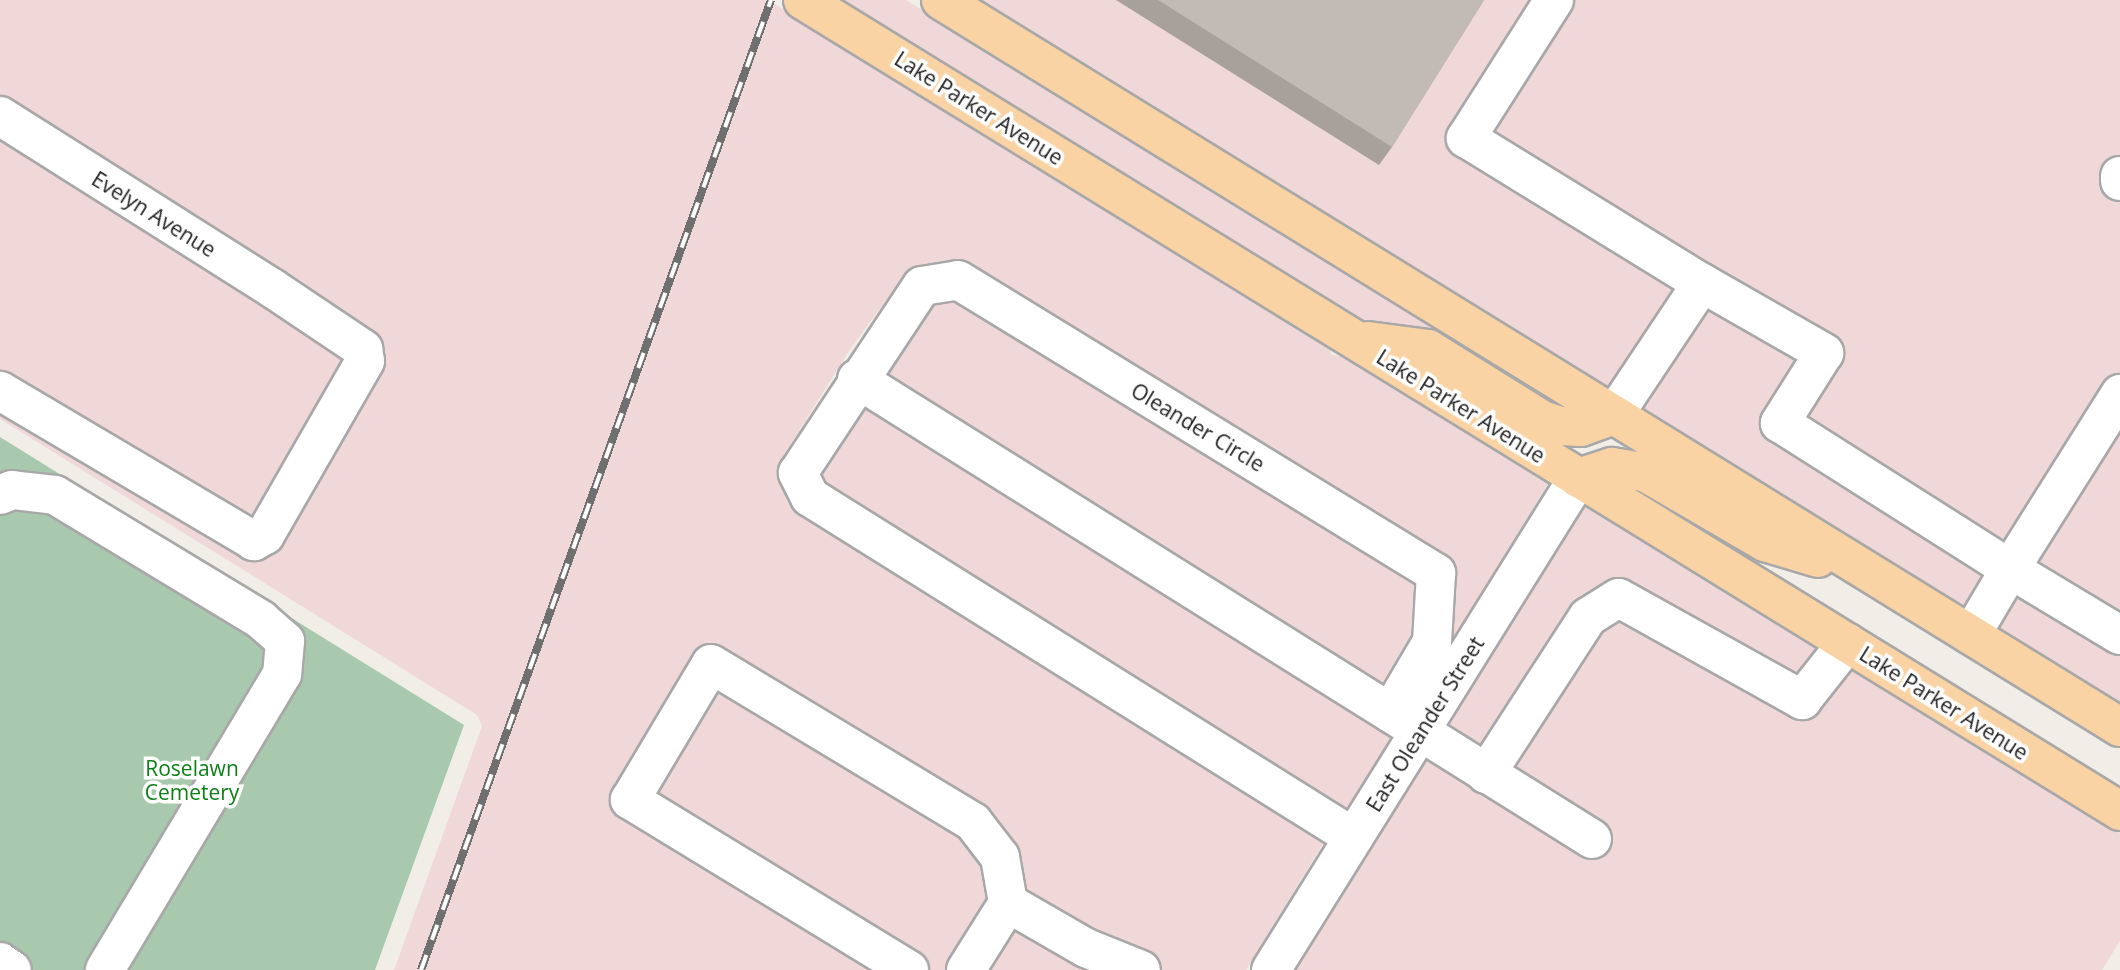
<!DOCTYPE html>
<style>
body{margin:0}
#map{position:relative;width:2120px;height:970px;overflow:hidden;background:#f1eee8;font-family:"Open Sans",sans-serif}
div>[style]{position:absolute}
[style*='--x']{left:calc(var(--x)*1px);top:calc(var(--y)*1px);width:calc(var(--w)*1px);rotate:calc(var(--a)*1deg)}
.commercial>*{inset:0;background:#f1d8d8}
.cemetery>*{inset:0;background:#a9c9ae}
.roads{filter:drop-shadow(2px 0 #a8a8a8) drop-shadow(-2px 0 #a8a8a8) drop-shadow(0 2px #a8a8a8) drop-shadow(0 -2px #a8a8a8)}
.minor>*{height:38px;margin:-19px;padding:0 19px;transform-origin:19px;border-radius:19px;background:#fff}
.major>*{height:38px;margin:-19px;padding:0 19px;transform-origin:19px;border-radius:19px;background:#fad3a4}
.rail>*{height:8px;margin-top:-4px;transform-origin:0;background:repeating-linear-gradient(90deg,#fff 0 16px,#6f6f6f 0 32px);box-sizing:border-box;border-block:2px solid #6f6f6f}
.wall>*{inset:0;background:#a7a09b}
.building>*{inset:0;background:#c2bab4}
span{translate:-50% -50%;white-space:nowrap;text-align:center;line-height:1.15;-webkit-text-stroke:7px #fff;paint-order:stroke}
.street-label{font-size:21px;color:#212121}
.park-label{font-size:21px;color:#0e7f16}
</style>
<div id="map">
<div class="commercial">
<div style="clip-path:polygon(0 0,768px 0,1331px 348px,1331px 355px,1347px 357px,1549px 482px,1453px 642px,1457px 576px,1446px 556px,968px 264px,952px 261px,917px 266px,905px 274px,849px 351px,780px 461px,779px 480px,800px 513px,1324px 842px,1246px 970px,394px 970px,482px 726px,477px 715px,0 419px)"></div>
<div style="clip-path:polygon(839px 0,906px 0,1565px 407px,1550px 403px,1438px 333px,1357px 320px)"></div>
<div style="clip-path:polygon(977px 0,2120px 0,2120px 705px,1890px 565px,1891px 560px,1874px 555px)"></div>
<div style="clip-path:polygon(955px 301px,1415px 582px,1411px 634px,1381px 685px,886px 375px,936px 303px)"></div>
<div style="clip-path:polygon(864px 406px,1394px 737px,1345px 811px,826px 484px,821px 475px)"></div>
<div style="clip-path:polygon(1586px 504px,2120px 833px,2120px 941px,2102px 970px,1296px 970px)"></div>
</div>
<div class="cemetery">
<div style="clip-path:polygon(0 437px,464px 725px,375px 970px,0 970px)"></div>
</div>
<div class="roads">
<div class="minor">
<div style="--x:1554;--y:0;--w:164;--a:122.5"></div>
<div style="--x:1466;--y:138;--w:277;--a:31.6"></div>
<div style="--x:1702;--y:283;--w:159;--a:123.7"></div>
<div style="--x:0;--y:116;--w:322;--a:32.3"></div>
<div style="--x:272;--y:288;--w:110;--a:33.8"></div>
<div style="--x:363;--y:349;--w:12;--a:81"></div>
<div style="--x:365;--y:361;--w:201;--a:119.9"></div>
<div style="--x:265;--y:535;--w:13;--a:151"></div>
<div style="--x:254;--y:541;--w:295;--a:-149.4"></div>
<div style="--x:2120;--y:176;--w:5;--a:90"></div>
<div style="--x:1702;--y:283;--w:141;--a:29.8"></div>
<div style="--x:1824;--y:353;--w:83;--a:122.2"></div>
<div style="--x:1780;--y:423;--w:272;--a:32.4"></div>
<div style="--x:2010;--y:569;--w:207;--a:-57.8"></div>
<div style="--x:857;--y:379;--w:867;--a:32.04"></div>
<div style="--x:0;--y:495;--w:13;--a:-23"></div>
<div style="--x:12;--y:490;--w:43;--a:6.6"></div>
<div style="--x:55;--y:495;--w:241;--a:31.2"></div>
<div style="--x:261;--y:620;--w:32;--a:41"></div>
<div style="--x:285;--y:641;--w:33;--a:95"></div>
<div style="--x:282;--y:674;--w:345;--a:120.9"></div>
<div style="--x:1971;--y:635;--w:77;--a:-59.4"></div>
<div style="--x:2010;--y:569;--w:128;--a:31"></div>
<div style="--x:1486;--y:774;--w:187;--a:-57"></div>
<div style="--x:1588;--y:617;--w:36;--a:-32"></div>
<div style="--x:1619;--y:598;--w:210;--a:29.1"></div>
<div style="--x:1802;--y:700;--w:73;--a:-51.7"></div>
<div style="--x:1353;--y:837;--w:641;--a:-147.95"></div>
<div style="--x:810;--y:497;--w:27;--a:-117"></div>
<div style="--x:798;--y:473;--w:224;--a:-56.5"></div>
<div style="--x:922;--y:286;--w:36;--a:-9"></div>
<div style="--x:958;--y:280;--w:561;--a:31.51"></div>
<div style="--x:1436;--y:573;--w:69;--a:93.3"></div>
<div style="--x:1432;--y:642;--w:82;--a:120.6"></div>
<div style="--x:1008;--y:903;--w:90;--a:30"></div>
<div style="--x:1086;--y:948;--w:59;--a:21.8"></div>
<div style="--x:0;--y:962;--w:14;--a:34"></div>
<div style="--x:909;--y:970;--w:327;--a:-148.6"></div>
<div style="--x:630;--y:800;--w:158;--a:-59.2"></div>
<div style="--x:711;--y:664;--w:306;--a:31.1"></div>
<div style="--x:973;--y:822;--w:44;--a:52.4"></div>
<div style="--x:1000;--y:857;--w:47;--a:80.1"></div>
<div style="--x:1008;--y:903;--w:79;--a:122.1"></div>
<div style="--x:1271;--y:970;--w:580;--a:-58.04"></div>
</div>
<div class="major">
<div style="--x:803;--y:0;--w:1547;--a:31.62"></div>
<div style="--x:941;--y:0;--w:1385;--a:31.66"></div>
<div style="--x:1368;--y:341;--w:61;--a:7.6"></div>
<div style="--x:1428;--y:349;--w:134;--a:31.9"></div>
<div style="--x:1542;--y:420;--w:19;--a:18"></div>
<div style="--x:1560;--y:426;--w:21;--a:3"></div>
<div style="--x:1581;--y:427;--w:35;--a:-20"></div>
<div style="--x:1578;--y:478;--w:36;--a:-18"></div>
<div style="--x:1612;--y:467;--w:33;--a:9"></div>
<div style="--x:1645;--y:472;--w:139;--a:30.3"></div>
<div style="--x:1765;--y:542;--w:55;--a:16.8"></div>
</div>
</div>
<div class="rail">
<div style="--x:421;--y:970;--w:1031;--a:-70.16"></div>
</div>
<div class="wall">
<div style="clip-path:polygon(1116px 0,1484px 0,1392px 147px,1379px 165px)"></div>
</div>
<div class="building">
<div style="clip-path:polygon(1158px 0,1484px 0,1392px 147px)"></div>
</div>
<div class="street-label">
<span style="left:979px;top:108px;rotate:32deg">Lake Parker Avenue</span>
<span style="left:154px;top:214px;rotate:32deg">Evelyn Avenue</span>
<span style="left:1461px;top:406px;rotate:32deg">Lake Parker Avenue</span>
<span style="left:1198px;top:427px;rotate:31deg">Oleander Circle</span>
<span style="left:1944px;top:703px;rotate:32deg">Lake Parker Avenue</span>
<span style="left:1425px;top:724px;rotate:-58deg">East Oleander Street</span>
</div>
<div class="park-label">
<span style="left:192px;top:780px">Roselawn<br>Cemetery</span>
</div>
</div>
